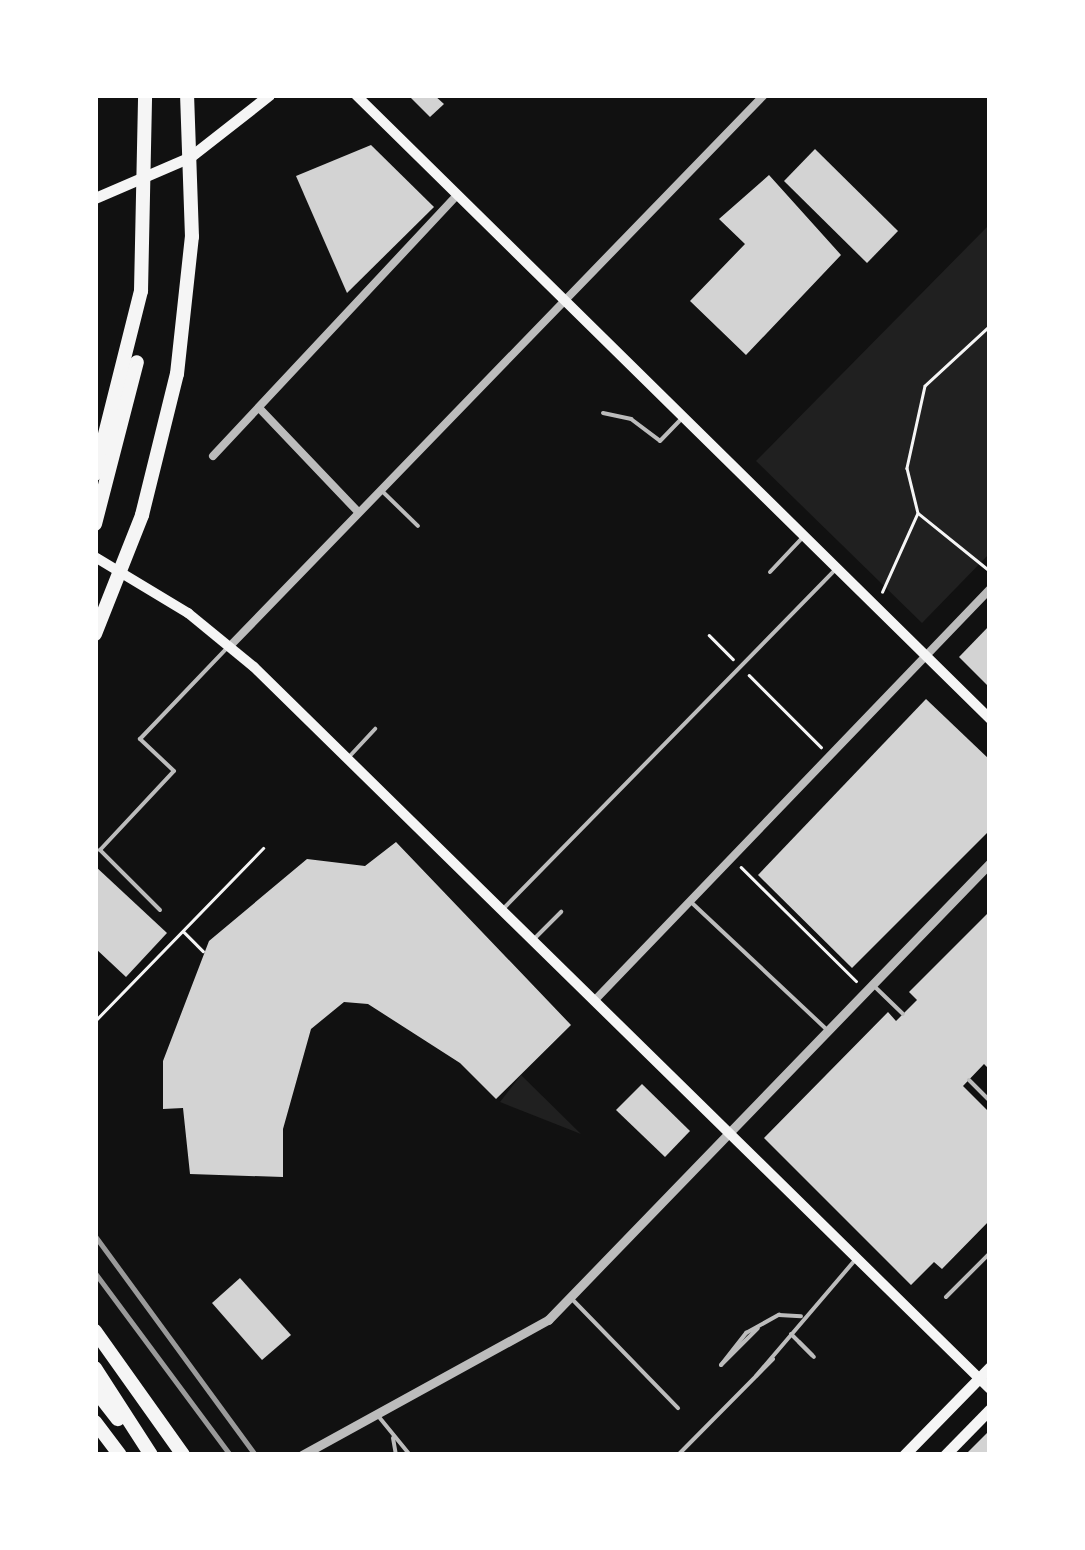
<!DOCTYPE html>
<style>
body{margin:0}
#map{position:relative;width:1085px;height:1550px;overflow:hidden;background:#111;font-family:Raleway,sans-serif}
div>[style]{position:absolute}
[style*='--x']{left:calc(var(--x)*1px);top:calc(var(--y)*1px);width:calc(var(--w)*1px);rotate:calc(var(--a)*1deg)}
.green>*{inset:0;background:#202020}
.building>*{inset:0;background:#d3d3d3}
.path>*{height:2.5px;margin:-1.25px;padding:0 1.25px;transform-origin:1.25px;border-radius:1.25px;background:#f5f5f5}
.service>*{height:4px;margin:-2px;padding:0 2px;transform-origin:2px;border-radius:2px;background:#bcbcbc}
.minor>*{height:8px;margin:-4px;padding:0 4px;transform-origin:4px;border-radius:4px;background:#bcbcbc}
.tertiary>*{height:9px;margin:-4.5px;padding:0 4.5px;transform-origin:4.5px;border-radius:4.5px;background:#bcbcbc}
.secondary>*{height:10px;margin:-5px;padding:0 5px;transform-origin:5px;border-radius:5px;background:#f5f5f5}
.primary>*{height:11px;margin:-5.5px;padding:0 5.5px;transform-origin:5.5px;border-radius:5.5px;background:#f5f5f5}
.motorway>*{height:14px;margin:-7px;padding:0 7px;transform-origin:7px;border-radius:7px;background:#f5f5f5}
.rail>*{height:5px;margin:-2.5px;padding:0 2.5px;transform-origin:2.5px;border-radius:2.5px;background:#9a9a9a}
span{translate:-50% -50%;white-space:nowrap;text-align:center;line-height:1.15;-webkit-text-stroke:9px #fff;paint-order:stroke}
.frame{position:absolute;inset:0;border:98px solid #fff;pointer-events:none}
</style>
<div id="map">
<div class="green">
<div style="clip-path:polygon(990px 224px,990px 553px,922px 623px,756px 461px)"></div>
<div style="clip-path:polygon(521px 1075px,581px 1134px,500px 1102px)"></div>
</div>
<div class="building">
<div style="clip-path:polygon(408px 95px,434px 95px,444px 104px,430px 117px)"></div>
<div style="clip-path:polygon(371px 145px,434px 207px,347px 293px,296px 176px)"></div>
<div style="clip-path:polygon(815px 149px,898px 231px,867px 263px,784px 181px)"></div>
<div style="clip-path:polygon(769px 175px,841px 255px,746px 355px,690px 301px,745px 244px,719px 219px)"></div>
<div style="clip-path:polygon(990px 625px,990px 688px,959px 657px)"></div>
<div style="clip-path:polygon(926px 699px,990px 760px,990px 830px,852px 968px,758px 875px)"></div>
<div style="clip-path:polygon(396px 842px,571px 1025px,496px 1099px,460px 1063px,368px 1004px,344px 1002px,311px 1029px,283px 1129px,283px 1177px,190px 1174px,183px 1108px,163px 1109px,163px 1061px,209px 941px,307px 859px,365px 866px)"></div>
<div style="clip-path:polygon(95px 866px,167px 933px,126px 977px,95px 948px)"></div>
<div style="clip-path:polygon(990px 911px,990px 1070px,984px 1064px,963px 1086px,990px 1113px,990px 1220px,942px 1269px,934px 1262px,911px 1285px,764px 1138px,888px 1012px,896px 1021px,917px 1000px,909px 992px)"></div>
<div style="clip-path:polygon(642px 1084px,690px 1131px,665px 1157px,616px 1110px)"></div>
<div style="clip-path:polygon(240px 1278px,291px 1335px,262px 1360px,212px 1303px)"></div>
<div style="clip-path:polygon(990px 1430px,990px 1455px,965px 1455px)"></div>
</div>
<div class="path">
<div style="--x:990;--y:326;--w:88;--a:137.3"></div>
<div style="--x:925;--y:386;--w:84;--a:102.4"></div>
<div style="--x:907;--y:468;--w:46;--a:76.3"></div>
<div style="--x:918;--y:513;--w:92;--a:38.9"></div>
<div style="--x:882;--y:592;--w:85;--a:-65.8"></div>
<div style="--x:709;--y:635;--w:34;--a:45"></div>
<div style="--x:749;--y:675;--w:102;--a:45"></div>
<div style="--x:741;--y:867;--w:162;--a:44.7"></div>
<div style="--x:184;--y:932;--w:27;--a:45"></div>
<div style="--x:95;--y:1021;--w:241;--a:-45.8"></div>
</div>
<div class="service">
<div style="--x:603;--y:413;--w:29;--a:12"></div>
<div style="--x:631;--y:419;--w:36;--a:37"></div>
<div style="--x:660;--y:441;--w:33;--a:-46"></div>
<div style="--x:382;--y:491;--w:50;--a:44.2"></div>
<div style="--x:770;--y:572;--w:50;--a:-46.6"></div>
<div style="--x:348;--y:758;--w:40;--a:-47"></div>
<div style="--x:692;--y:903;--w:184;--a:43.2"></div>
<div style="--x:505;--y:907;--w:470;--a:-45.6"></div>
<div style="--x:160;--y:910;--w:85;--a:-135"></div>
<div style="--x:100;--y:850;--w:108;--a:-46.9"></div>
<div style="--x:174;--y:771;--w:47;--a:-136.7"></div>
<div style="--x:140;--y:739;--w:124;--a:-46.3"></div>
<div style="--x:533;--y:940;--w:40;--a:-45"></div>
<div style="--x:874;--y:986;--w:40;--a:44"></div>
<div style="--x:969;--y:1080;--w:30;--a:45"></div>
<div style="--x:570;--y:1297;--w:155;--a:45.8"></div>
<div style="--x:946;--y:1297;--w:62;--a:-45"></div>
<div style="--x:791;--y:1334;--w:30;--a:45"></div>
<div style="--x:799;--y:1342;--w:21;--a:45"></div>
<div style="--x:721;--y:1365;--w:41;--a:-52"></div>
<div style="--x:746;--y:1333;--w:38;--a:-29"></div>
<div style="--x:779;--y:1315;--w:22;--a:3"></div>
<div style="--x:721;--y:1365;--w:52;--a:-45"></div>
<div style="--x:756;--y:1376;--w:154;--a:-49.5"></div>
<div style="--x:379;--y:1417;--w:49;--a:50.8"></div>
<div style="--x:393;--y:1438;--w:17;--a:80"></div>
<div style="--x:678;--y:1455;--w:135;--a:-45.3"></div>
</div>
<div class="minor">
<div style="--x:261;--y:410;--w:141;--a:46.4"></div>
<div style="--x:213;--y:456;--w:357;--a:-46.9"></div>
<div style="--x:230;--y:646;--w:767;--a:-45.9"></div>
<div style="--x:594;--y:1001;--w:571;--a:-46.13"></div>
</div>
<div class="tertiary">
<div style="--x:302;--y:1455;--w:281;--a:-28.8"></div>
<div style="--x:548;--y:1320;--w:636;--a:-45.96"></div>
</div>
<div class="secondary">
<div style="--x:356;--y:95;--w:890;--a:44.54"></div>
<div style="--x:95;--y:557;--w:109;--a:31.1"></div>
<div style="--x:188;--y:613;--w:85;--a:39.3"></div>
<div style="--x:254;--y:667;--w:1031;--a:44.45"></div>
</div>
<div class="primary">
<div style="--x:95;--y:198;--w:103;--a:-23.3"></div>
<div style="--x:190;--y:157;--w:100;--a:-38.1"></div>
<div style="--x:904;--y:1455;--w:123;--a:-45.7"></div>
<div style="--x:945;--y:1455;--w:64;--a:-45.6"></div>
</div>
<div class="motorway">
<div style="--x:95;--y:474;--w:189;--a:-75.9"></div>
<div style="--x:141;--y:291;--w:196;--a:-88.8"></div>
<div style="--x:95;--y:524;--w:167;--a:-75.5"></div>
<div style="--x:95;--y:634;--w:128;--a:-68.4"></div>
<div style="--x:142;--y:515;--w:145;--a:-76.1"></div>
<div style="--x:177;--y:374;--w:138;--a:-83.8"></div>
<div style="--x:192;--y:237;--w:142;--a:-92"></div>
<div style="--x:95;--y:1331;--w:152;--a:54.6"></div>
<div style="--x:95;--y:1368;--w:103;--a:57.2"></div>
<div style="--x:95;--y:1390;--w:37;--a:52"></div>
<div style="--x:95;--y:1422;--w:41;--a:52.9"></div>
</div>
<div class="rail">
<div style="--x:95;--y:1236;--w:271;--a:53.8"></div>
<div style="--x:95;--y:1273;--w:227;--a:53.4"></div>
</div>
<div class="frame"></div>
</div>
